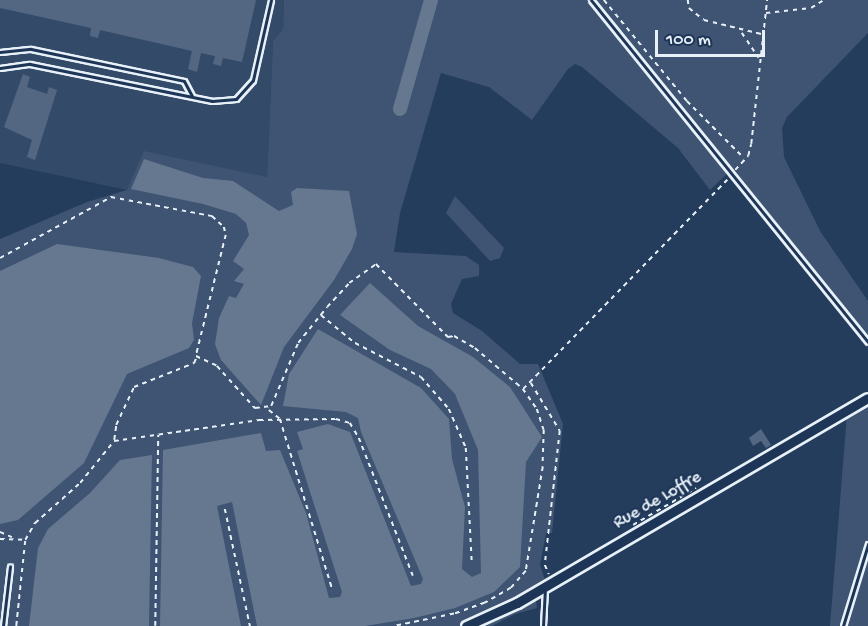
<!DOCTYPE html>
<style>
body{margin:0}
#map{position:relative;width:868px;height:626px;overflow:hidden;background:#253d5d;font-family:"Gochi Hand",sans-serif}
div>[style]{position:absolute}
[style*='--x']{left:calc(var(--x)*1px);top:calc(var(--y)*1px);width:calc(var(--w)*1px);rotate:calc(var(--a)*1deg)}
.built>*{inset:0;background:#334a68}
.green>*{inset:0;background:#3e5472}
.water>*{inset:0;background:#657890}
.river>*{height:14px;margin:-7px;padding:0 7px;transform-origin:7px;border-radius:7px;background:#657890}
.building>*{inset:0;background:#536782}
.path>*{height:1.5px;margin-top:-0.75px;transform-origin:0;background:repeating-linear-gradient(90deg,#e8f1f8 0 4.5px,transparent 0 9px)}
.roads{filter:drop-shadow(2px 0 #e8f1f8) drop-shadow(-2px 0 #e8f1f8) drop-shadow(0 2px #e8f1f8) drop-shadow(0 -2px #e8f1f8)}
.lane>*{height:3px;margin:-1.5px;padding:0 1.5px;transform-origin:1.5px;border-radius:1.5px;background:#1d3557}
.secondary>*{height:9px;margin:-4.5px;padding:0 4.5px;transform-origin:4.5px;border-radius:4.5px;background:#1d3557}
span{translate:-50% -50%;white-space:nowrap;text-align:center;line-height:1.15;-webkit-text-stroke:4.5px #1d3557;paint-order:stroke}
.street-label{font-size:18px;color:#e8f1f8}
.scale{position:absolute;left:655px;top:30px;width:110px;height:27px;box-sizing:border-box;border:3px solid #e8f1f8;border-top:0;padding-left:8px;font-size:18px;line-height:21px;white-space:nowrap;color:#e8f1f8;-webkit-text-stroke:4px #1d3557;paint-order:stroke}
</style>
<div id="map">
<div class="built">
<div style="clip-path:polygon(0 0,284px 0,283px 29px,273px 41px,267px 177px,246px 175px,127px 190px,0 163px)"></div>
</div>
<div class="green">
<div style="clip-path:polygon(284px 0,868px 0,868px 33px,787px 117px,782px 128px,784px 157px,820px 231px,868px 301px,868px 337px,733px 168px,710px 190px,678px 148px,582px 67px,575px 64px,568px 69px,532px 120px,489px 87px,441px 73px,400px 213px,394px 252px,466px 256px,479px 265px,479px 276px,462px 279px,451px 304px,453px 313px,482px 331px,520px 364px,538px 364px,563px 424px,552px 533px,546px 533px,540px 565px,545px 580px,534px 586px,537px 608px,515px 614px,492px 626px,0 626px,0 239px,87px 202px,127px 190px,144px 151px,267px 177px,273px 41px,283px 29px)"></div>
<div style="clip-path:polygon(455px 196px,504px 248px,500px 258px,490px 261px,446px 213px)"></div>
<div style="clip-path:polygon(868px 402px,868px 626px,830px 626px,847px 414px)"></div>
</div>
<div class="water">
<div style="clip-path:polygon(144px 159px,203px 178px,233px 181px,279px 211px,293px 205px,291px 192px,297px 188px,349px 191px,357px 234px,352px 249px,334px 280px,284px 347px,261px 405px,221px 360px,215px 344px,219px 318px,229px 296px,236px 298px,244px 284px,234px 281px,244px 269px,233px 261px,249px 235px,246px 223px,236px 214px,203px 204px,131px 189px)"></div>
<div style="clip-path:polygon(57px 244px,159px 258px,193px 267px,201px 276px,192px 323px,194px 340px,189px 348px,127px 374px,84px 463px,18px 520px,0 524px,0 271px)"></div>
<div style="clip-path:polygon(370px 283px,418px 326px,473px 357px,510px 387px,542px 437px,526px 462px,520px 567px,494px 592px,455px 608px,414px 618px,365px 626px,257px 626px,232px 502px,217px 506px,241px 626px,160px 626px,163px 450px,261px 433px,266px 451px,280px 450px,306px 513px,329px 598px,340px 597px,342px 592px,297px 451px,303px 449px,297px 432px,328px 424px,350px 432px,411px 586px,421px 584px,423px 579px,361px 432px,358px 418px,346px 412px,283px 406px,289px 374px,318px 329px,421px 388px,449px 419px,452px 459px,465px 507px,462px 569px,472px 577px,481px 573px,478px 450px,455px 394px,431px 369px,390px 350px,340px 315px)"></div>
<div style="clip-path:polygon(152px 455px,149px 626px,29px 626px,38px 548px,48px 529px,90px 493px,120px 460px)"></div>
</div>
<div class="river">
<div style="--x:400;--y:109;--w:113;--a:-74.1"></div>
</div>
<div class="building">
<div style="clip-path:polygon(0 0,256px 0,242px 62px,223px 58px,221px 66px,213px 64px,215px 56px,201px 53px,197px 72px,188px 69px,192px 51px,100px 30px,98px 38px,90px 36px,91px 28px,0 8px)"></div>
<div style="clip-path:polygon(23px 74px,30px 77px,27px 87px,47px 94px,49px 87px,57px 90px,35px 160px,27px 157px,32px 140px,4px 127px)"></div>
<div style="clip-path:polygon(761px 429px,771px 445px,766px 448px,761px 441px,753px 446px,749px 438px)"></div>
</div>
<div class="path">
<div style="--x:604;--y:0;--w:131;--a:50.6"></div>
<div style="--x:687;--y:101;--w:81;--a:45"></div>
<div style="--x:688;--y:0;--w:8;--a:83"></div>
<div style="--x:689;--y:8;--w:19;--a:39"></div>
<div style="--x:704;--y:20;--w:59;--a:13.8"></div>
<div style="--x:766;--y:13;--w:45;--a:-6.3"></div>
<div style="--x:811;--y:8;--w:15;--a:-32"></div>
<div style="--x:742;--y:33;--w:30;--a:56"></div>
<div style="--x:735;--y:170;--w:19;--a:-47"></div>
<div style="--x:748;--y:156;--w:12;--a:-76"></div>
<div style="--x:751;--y:144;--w:145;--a:-83.7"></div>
<div style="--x:0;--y:258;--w:127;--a:-28.8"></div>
<div style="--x:111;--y:197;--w:103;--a:10.7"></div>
<div style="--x:212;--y:216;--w:16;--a:43"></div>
<div style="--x:224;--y:227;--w:8;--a:76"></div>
<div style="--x:226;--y:235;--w:125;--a:103.9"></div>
<div style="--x:196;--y:356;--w:23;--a:25"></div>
<div style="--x:217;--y:366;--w:57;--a:47.9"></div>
<div style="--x:255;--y:408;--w:16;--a:-7"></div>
<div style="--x:271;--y:406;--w:69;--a:-66.8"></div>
<div style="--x:298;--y:343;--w:46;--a:-51.1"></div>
<div style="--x:327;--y:307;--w:33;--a:-47"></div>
<div style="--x:349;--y:283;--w:33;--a:-35"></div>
<div style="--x:376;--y:264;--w:103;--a:45.4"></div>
<div style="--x:448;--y:337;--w:6;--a:-9"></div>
<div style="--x:454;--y:336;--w:24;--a:30"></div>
<div style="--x:475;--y:348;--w:63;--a:40.5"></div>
<div style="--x:523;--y:389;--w:24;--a:55"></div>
<div style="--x:537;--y:409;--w:22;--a:72"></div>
<div style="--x:544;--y:430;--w:37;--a:92"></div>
<div style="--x:543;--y:467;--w:105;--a:99.3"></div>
<div style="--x:526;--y:571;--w:23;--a:131"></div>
<div style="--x:511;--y:588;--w:30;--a:150"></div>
<div style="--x:485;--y:603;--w:33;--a:160"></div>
<div style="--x:454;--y:614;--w:59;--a:168.3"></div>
<div style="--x:321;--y:315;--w:44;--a:39.5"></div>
<div style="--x:355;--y:343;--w:74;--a:27.3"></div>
<div style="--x:421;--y:377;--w:43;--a:48.8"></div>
<div style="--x:449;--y:409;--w:43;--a:66.4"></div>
<div style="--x:466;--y:448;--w:116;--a:87"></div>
<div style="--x:531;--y:383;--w:56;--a:58.9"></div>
<div style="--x:560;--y:431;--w:135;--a:96.4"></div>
<div style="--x:545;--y:565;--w:10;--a:66"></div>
<div style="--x:523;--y:389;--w:295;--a:-45.7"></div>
<div style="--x:269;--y:410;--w:14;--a:39"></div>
<div style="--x:280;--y:419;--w:180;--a:72.9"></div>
<div style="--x:114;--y:440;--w:15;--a:-82"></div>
<div style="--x:116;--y:425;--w:42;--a:-64.7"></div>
<div style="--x:134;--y:387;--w:65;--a:-21.8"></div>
<div style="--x:194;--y:363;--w:5;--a:-68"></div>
<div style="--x:225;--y:509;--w:120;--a:77.9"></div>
<div style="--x:633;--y:525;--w:73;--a:-30.4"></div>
<div style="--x:0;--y:532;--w:13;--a:23"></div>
<div style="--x:0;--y:539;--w:25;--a:2"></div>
<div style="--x:16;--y:626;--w:86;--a:-84"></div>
<div style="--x:25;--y:540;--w:20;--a:-60"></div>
<div style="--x:35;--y:523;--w:60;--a:-41.6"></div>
<div style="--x:80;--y:483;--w:54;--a:-51"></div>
<div style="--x:114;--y:441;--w:147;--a:-8.2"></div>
<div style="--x:259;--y:420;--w:77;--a:-0.7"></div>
<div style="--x:336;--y:419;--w:15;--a:16"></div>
<div style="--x:350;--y:423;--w:17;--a:59"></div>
<div style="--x:359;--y:438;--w:148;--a:68.6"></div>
<div style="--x:155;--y:626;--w:191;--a:-89.1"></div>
</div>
<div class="roads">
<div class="lane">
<div style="--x:591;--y:0;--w:440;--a:51"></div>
<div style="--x:0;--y:52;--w:31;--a:-6"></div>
<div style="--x:31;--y:49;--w:156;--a:11.8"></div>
<div style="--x:184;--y:81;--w:17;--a:62"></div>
<div style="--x:0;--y:68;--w:30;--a:-8"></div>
<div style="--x:30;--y:64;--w:186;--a:11.5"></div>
<div style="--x:212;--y:101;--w:24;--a:-5"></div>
<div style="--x:236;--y:99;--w:25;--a:-48"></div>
<div style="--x:253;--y:80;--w:82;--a:-77.3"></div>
<div style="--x:3;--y:626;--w:60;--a:-83.3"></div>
<div style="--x:543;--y:626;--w:37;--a:-87"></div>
<div style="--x:843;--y:626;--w:86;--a:-73"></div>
</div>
<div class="secondary">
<div style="--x:466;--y:626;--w:56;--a:-24.3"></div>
<div style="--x:517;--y:603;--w:406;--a:-30.3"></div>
</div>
</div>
<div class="street-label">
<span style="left:658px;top:501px;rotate:-30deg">Rue de Loffre</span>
</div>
<div class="scale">100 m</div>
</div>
